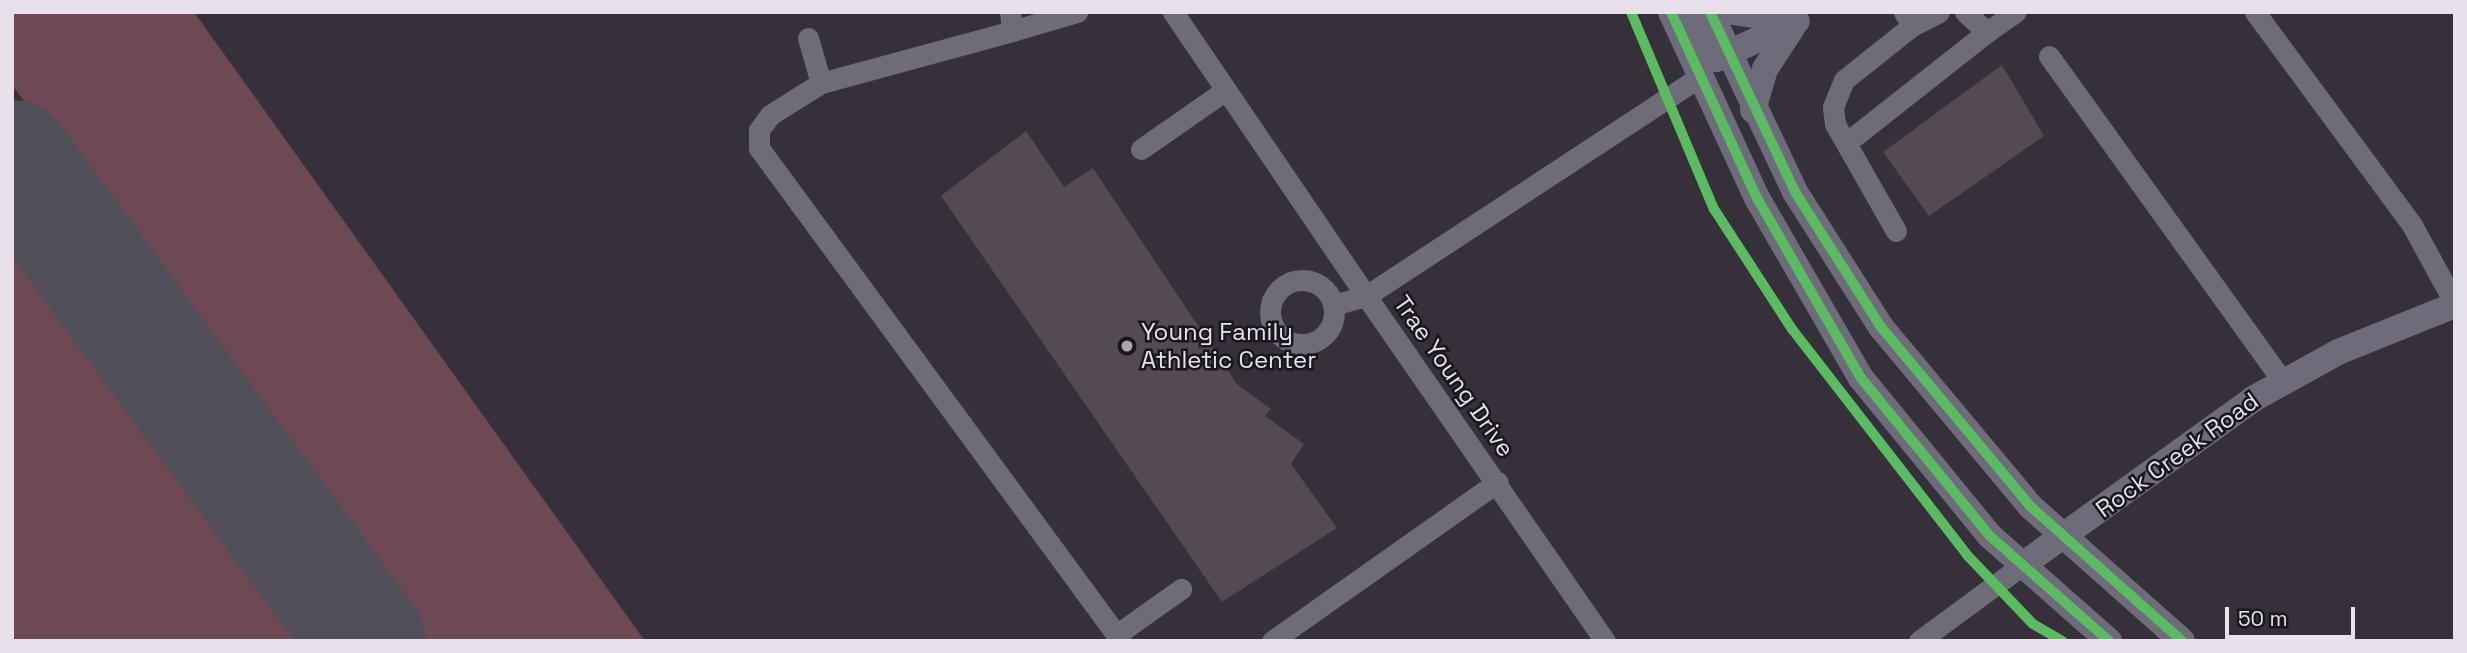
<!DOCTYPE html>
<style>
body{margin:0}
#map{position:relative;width:2467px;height:653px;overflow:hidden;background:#353039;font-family:"Space Grotesk",sans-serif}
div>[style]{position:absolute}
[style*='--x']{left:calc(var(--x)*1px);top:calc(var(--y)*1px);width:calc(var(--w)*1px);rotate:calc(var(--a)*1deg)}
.green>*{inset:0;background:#6e4852}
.runway>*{height:117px;margin:-58.5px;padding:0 58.5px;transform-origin:58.5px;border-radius:58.5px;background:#504e56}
.building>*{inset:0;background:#534a53}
.minor>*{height:21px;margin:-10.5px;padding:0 10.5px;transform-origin:10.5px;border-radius:10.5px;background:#6d6c78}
.minor>.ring{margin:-10.5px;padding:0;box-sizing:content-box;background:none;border:21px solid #6d6c78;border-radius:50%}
.major>*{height:26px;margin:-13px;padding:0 13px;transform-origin:13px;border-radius:13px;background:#6e6c7a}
.cycleway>*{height:10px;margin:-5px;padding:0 5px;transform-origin:5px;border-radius:5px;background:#5cba63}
.dots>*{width:19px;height:19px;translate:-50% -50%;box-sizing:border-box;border:4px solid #1a161e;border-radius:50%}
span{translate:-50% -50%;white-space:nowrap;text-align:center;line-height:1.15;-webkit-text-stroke:5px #1a161e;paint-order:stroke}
.poi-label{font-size:24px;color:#e7e1ec}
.left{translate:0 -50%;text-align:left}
.street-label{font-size:24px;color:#e7e1ec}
.frame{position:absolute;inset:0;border:14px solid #e7e1ec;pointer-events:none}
.scale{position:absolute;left:2225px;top:607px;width:130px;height:32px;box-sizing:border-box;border:4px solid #e7e1ec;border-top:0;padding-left:9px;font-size:21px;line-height:24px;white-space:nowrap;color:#e7e1ec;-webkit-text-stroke:5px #1a161e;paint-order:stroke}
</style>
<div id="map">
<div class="green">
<div style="clip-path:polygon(12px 12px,194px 12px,645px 641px,420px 641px,12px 85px)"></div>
<div style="clip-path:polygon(12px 221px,321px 641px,12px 641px)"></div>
</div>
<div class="runway">
<div style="--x:12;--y:158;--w:599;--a:53.68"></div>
</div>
<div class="building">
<div style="clip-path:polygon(2002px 65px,2044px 136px,1929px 216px,1883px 152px)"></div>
<div style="clip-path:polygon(1026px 131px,1064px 187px,1093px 168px,1237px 384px,1271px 409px,1265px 416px,1304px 444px,1291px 464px,1337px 528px,1222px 602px,941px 196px)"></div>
</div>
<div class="minor">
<div style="--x:1010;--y:12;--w:19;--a:84"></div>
<div style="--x:1012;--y:31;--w:68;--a:-16.3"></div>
<div style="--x:1173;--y:12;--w:343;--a:55.8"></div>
<div style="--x:1366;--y:296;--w:34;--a:165"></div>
<div style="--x:1904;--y:12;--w:16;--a:60"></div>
<div style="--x:1912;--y:26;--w:30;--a:-27"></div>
<div style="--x:1965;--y:12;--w:30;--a:42"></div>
<div style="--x:1987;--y:32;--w:35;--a:-35"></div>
<div style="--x:2255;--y:12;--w:265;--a:53.6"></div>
<div style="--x:2412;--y:225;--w:90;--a:61.4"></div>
<div style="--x:808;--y:38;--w:47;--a:73.9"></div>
<div style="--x:821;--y:83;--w:198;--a:-15.2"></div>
<div style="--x:2049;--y:56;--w:401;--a:54.3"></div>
<div style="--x:821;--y:83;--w:60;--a:147.9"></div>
<div style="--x:770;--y:115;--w:19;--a:126"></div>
<div style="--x:759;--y:130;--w:18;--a:90"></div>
<div style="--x:759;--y:148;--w:612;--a:53.71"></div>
<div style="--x:1846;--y:143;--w:179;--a:-38.2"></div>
<div style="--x:1141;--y:149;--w:103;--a:-34.8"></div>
<div style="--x:1896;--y:231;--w:123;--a:-119.7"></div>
<div style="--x:1835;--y:124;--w:17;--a:-97"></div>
<div style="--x:1833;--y:107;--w:29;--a:-68"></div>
<div style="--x:1844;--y:80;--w:87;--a:-38.5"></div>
<div class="ring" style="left:1270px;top:280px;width:43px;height:43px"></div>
<div style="--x:1116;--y:635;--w:80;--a:-35.3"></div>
<div style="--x:1272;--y:641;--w:276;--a:-35.2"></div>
<div style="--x:1605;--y:641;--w:420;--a:-124.7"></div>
<div style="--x:1366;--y:296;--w:397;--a:-33.3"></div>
<div style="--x:1919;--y:641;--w:127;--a:-36.3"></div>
</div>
<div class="major">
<div style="--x:1671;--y:12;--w:205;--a:65.2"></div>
<div style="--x:1757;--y:198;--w:208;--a:60"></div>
<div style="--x:1861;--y:378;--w:204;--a:50.8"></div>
<div style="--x:1990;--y:536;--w:159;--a:41.4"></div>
<div style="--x:1692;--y:12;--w:53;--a:62.9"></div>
<div style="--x:1716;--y:59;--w:89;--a:-25.1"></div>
<div style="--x:1710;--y:12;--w:199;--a:64.7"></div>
<div style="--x:1795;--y:192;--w:160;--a:57.5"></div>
<div style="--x:1881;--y:327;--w:233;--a:50.2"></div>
<div style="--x:2030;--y:506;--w:203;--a:41.6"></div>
<div style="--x:1732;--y:12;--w:65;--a:8"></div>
<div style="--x:1753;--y:110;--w:43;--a:-73.7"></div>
<div style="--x:1765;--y:69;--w:49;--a:-56.6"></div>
<div style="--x:2021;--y:566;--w:286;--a:-35.7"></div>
<div style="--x:2253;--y:399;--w:97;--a:-28.9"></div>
<div style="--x:2338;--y:352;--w:126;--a:-21.9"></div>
</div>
<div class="cycleway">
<div style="--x:1631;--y:12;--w:214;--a:67.2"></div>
<div style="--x:1714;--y:209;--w:143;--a:57"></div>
<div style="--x:1792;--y:329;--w:286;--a:52.2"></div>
<div style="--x:1967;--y:555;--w:95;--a:46.3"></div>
<div style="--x:2033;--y:624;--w:34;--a:30"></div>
<div style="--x:1671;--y:12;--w:205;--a:65.2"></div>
<div style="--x:1757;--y:198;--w:208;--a:60"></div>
<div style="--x:1861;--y:378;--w:204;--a:50.8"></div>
<div style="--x:1990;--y:536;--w:159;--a:41.4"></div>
<div style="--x:1710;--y:12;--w:199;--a:64.7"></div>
<div style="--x:1795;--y:192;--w:160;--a:57.5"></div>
<div style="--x:1881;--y:327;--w:233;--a:50.2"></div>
<div style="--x:2030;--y:506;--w:203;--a:41.6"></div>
</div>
<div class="dots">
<div style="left:1127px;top:346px;background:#a9a3ad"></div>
</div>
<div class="poi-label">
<span class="left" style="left:1141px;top:346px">Young Family<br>Athletic Center</span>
</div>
<div class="street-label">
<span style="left:1454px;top:376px;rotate:55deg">Trae Young Drive</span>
<span style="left:2177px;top:455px;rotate:-36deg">Rock Creek Road</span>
</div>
<div class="frame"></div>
<div class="scale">50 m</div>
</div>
